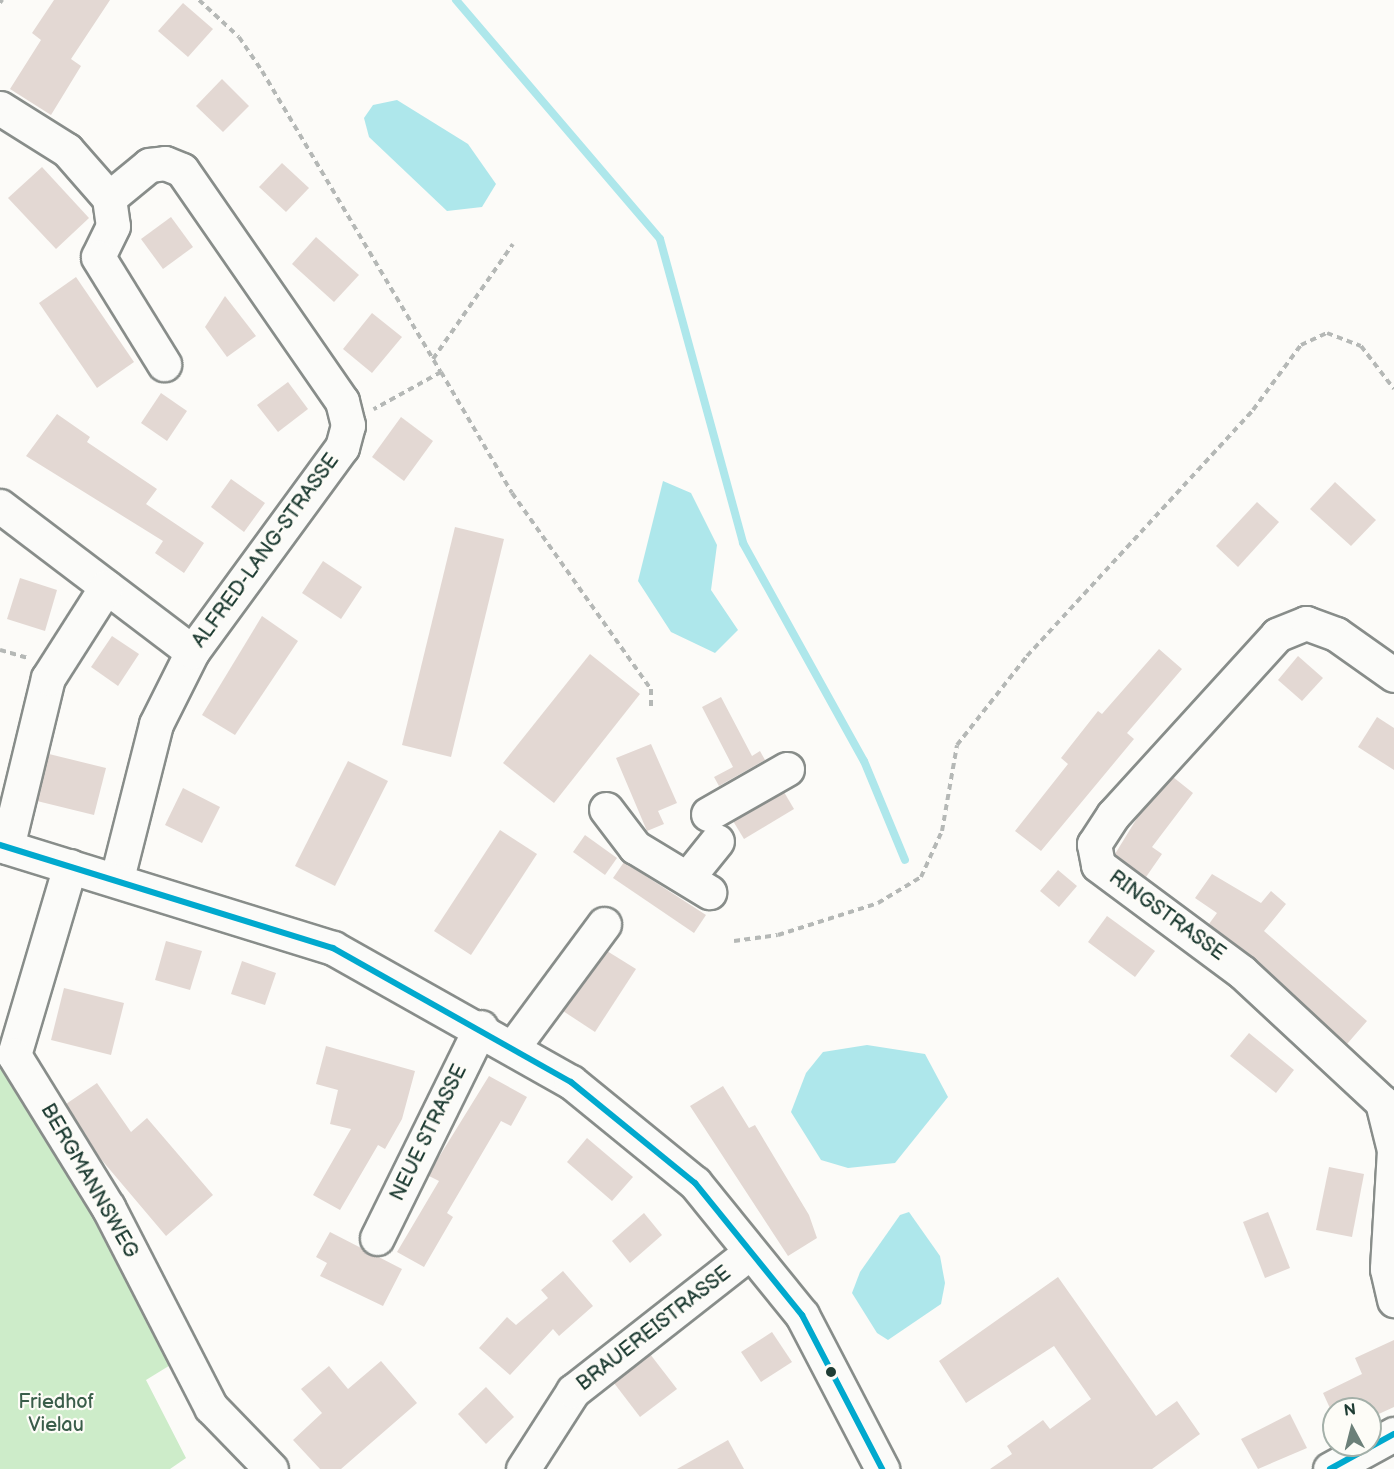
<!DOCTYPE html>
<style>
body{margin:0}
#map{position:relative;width:1394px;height:1469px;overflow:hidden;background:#fcfbf8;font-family:"Balsamiq Sans",sans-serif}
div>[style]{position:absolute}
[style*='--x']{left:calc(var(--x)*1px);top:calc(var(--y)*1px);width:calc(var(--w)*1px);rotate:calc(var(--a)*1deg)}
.green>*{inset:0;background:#cdecc9}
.water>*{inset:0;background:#aee7eb}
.stream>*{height:8px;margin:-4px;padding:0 4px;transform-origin:4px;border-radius:4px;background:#aee7eb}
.building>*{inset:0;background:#e3d8d3}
.path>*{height:4px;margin-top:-2px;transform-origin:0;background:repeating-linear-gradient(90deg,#b5b8b6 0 6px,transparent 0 10.5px)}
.roads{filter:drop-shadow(2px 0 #888d8a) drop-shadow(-2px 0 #888d8a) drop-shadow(0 2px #888d8a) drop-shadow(0 -2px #888d8a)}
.minor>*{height:33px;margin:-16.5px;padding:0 16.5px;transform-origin:16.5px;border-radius:16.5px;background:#fbfbf9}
.major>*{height:33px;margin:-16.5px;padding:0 16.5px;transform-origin:16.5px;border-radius:16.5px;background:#fbfbf9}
.bus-1>*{height:6px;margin:-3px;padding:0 3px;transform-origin:3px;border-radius:3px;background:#00a9ce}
.dots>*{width:16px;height:16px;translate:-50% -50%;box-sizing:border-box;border:3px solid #fdfcf7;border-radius:50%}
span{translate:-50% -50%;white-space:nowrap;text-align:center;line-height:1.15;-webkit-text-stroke:4.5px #fdfcf7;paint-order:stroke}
.street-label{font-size:20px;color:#1f3d34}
.park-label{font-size:20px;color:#3a5d4a}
.north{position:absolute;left:1322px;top:1397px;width:60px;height:60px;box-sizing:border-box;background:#fdfcf7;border:2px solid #a4b0a9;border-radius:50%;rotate:353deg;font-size:16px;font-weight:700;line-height:24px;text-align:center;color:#1f3d34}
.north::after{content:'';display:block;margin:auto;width:21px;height:27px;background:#6c8079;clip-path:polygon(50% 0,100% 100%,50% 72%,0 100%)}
</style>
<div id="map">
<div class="green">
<div style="clip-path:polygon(0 1047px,185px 1356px,146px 1380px,186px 1458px,170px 1469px,0 1469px)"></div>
</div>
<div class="water">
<div style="clip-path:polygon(397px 100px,468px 144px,496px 184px,482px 207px,447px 211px,369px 137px,364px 118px,373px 105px)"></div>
<div style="clip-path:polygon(663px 481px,691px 493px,717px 545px,711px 590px,738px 630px,715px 653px,671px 632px,638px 581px)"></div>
<div style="clip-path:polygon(867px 1045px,925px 1054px,948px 1097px,895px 1163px,848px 1168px,821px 1160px,791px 1112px,806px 1073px,823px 1052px)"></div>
<div style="clip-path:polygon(909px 1212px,940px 1256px,945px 1283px,941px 1304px,888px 1340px,877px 1333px,852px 1293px,860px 1272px,900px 1215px)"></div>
</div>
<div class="stream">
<div style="--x:456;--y:0;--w:314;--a:49.5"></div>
<div style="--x:660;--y:239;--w:315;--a:74.7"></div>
<div style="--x:743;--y:543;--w:249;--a:61"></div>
<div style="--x:864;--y:761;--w:107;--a:67.5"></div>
</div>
<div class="building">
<div style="clip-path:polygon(54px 0,110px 0,71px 59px,81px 66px,51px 115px,10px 89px,41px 40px,32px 33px)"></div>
<div style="clip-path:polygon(183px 3px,213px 29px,188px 57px,158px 31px)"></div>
<div style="clip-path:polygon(222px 79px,249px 106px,223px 132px,196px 106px)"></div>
<div style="clip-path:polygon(282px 163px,309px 188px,286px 212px,259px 187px)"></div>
<div style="clip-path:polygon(42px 167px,89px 218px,56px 249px,8px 198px)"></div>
<div style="clip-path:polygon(171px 217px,193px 247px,163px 269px,141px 239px)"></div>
<div style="clip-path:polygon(316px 237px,359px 275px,334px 302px,292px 264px)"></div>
<div style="clip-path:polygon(76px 277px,134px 362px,97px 388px,39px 303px)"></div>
<div style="clip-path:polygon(225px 296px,256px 336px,227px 357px,205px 327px)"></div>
<div style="clip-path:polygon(372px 313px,402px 337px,372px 373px,343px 349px)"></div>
<div style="clip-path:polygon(288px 382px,308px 409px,278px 432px,257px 405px)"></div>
<div style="clip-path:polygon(161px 393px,187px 411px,167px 441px,141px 423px)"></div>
<div style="clip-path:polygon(57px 414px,90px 437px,87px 442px,157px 489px,146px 504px,204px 543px,184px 573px,155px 553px,163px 541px,26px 456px)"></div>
<div style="clip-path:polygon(401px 417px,433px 441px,404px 481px,372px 457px)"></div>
<div style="clip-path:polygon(231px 479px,265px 503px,244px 532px,211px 507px)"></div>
<div style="clip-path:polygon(1335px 482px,1376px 520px,1351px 546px,1310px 509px)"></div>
<div style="clip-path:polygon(1257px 502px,1279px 522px,1238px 567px,1216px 546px)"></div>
<div style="clip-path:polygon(455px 527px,504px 539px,451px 757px,402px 745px)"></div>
<div style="clip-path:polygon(323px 561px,362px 587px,341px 619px,302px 593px)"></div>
<div style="clip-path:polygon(20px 578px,57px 590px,45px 631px,7px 619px)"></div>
<div style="clip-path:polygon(262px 616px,298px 641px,235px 735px,202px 715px)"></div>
<div style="clip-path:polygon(112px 636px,139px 654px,118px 686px,91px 667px)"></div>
<div style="clip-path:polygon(1159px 649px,1182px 669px,1127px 733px,1134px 739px,1041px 851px,1015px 831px,1068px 764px,1061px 758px,1098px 711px,1102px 714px)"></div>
<div style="clip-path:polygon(590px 654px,640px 694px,554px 803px,503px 763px)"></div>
<div style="clip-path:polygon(1298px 656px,1323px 678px,1302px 701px,1278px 680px)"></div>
<div style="clip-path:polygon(721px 697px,752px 756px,760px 751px,765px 760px,719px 786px,714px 777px,733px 767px,702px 707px)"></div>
<div style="clip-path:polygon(1377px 717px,1394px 728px,1394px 770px,1358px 747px)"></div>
<div style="clip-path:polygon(651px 744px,677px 803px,658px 811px,664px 824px,647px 831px,616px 758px)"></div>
<div style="clip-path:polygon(49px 754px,106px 768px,94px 815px,37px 801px)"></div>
<div style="clip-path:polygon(348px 761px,388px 781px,335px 886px,295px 866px)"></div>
<div style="clip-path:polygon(1173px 777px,1193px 793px,1152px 847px,1162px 854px,1146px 877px,1115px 854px,1139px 815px)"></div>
<div style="clip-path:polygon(183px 788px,220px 807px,202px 843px,165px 825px)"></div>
<div style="clip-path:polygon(784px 792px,794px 809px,744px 839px,733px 821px)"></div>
<div style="clip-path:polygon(500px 830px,537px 854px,471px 955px,434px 931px)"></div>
<div style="clip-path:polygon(585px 835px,617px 858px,605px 875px,573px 852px)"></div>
<div style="clip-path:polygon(624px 862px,706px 915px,694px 933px,613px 878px)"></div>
<div style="clip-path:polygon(1058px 870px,1077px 886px,1059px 907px,1040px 891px)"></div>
<div style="clip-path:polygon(1212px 874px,1261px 903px,1271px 891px,1286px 904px,1264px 931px,1367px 1021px,1347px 1044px,1255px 958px,1209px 924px,1217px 913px,1195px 898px)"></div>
<div style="clip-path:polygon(1107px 916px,1155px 951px,1135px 977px,1088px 942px)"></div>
<div style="clip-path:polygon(166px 941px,202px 951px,190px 990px,155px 980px)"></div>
<div style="clip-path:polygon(607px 951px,636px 969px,595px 1032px,563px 1011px)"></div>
<div style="clip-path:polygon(242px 961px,276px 973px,265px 1005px,231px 994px)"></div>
<div style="clip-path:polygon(64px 988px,124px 1003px,111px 1055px,51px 1040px)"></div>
<div style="clip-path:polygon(1249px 1033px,1294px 1070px,1276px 1093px,1230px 1056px)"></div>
<div style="clip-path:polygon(326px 1046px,415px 1071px,402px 1119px,385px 1149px,378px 1145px,340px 1210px,313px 1195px,351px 1129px,330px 1124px,338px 1090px,316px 1084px)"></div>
<div style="clip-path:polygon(489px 1076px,527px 1097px,511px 1126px,501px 1121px,447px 1213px,453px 1217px,424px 1267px,397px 1252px,439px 1181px,429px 1176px,431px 1170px)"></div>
<div style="clip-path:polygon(97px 1083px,131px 1132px,147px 1118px,213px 1195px,166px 1236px,100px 1158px,66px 1104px)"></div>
<div style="clip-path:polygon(723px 1086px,749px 1128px,755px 1125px,809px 1215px,817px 1238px,788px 1256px,690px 1106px)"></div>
<div style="clip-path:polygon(587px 1138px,633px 1177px,612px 1201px,567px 1162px)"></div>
<div style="clip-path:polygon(1329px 1167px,1364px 1174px,1352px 1237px,1316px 1230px)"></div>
<div style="clip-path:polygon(1268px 1212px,1290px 1268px,1265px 1278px,1243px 1222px)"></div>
<div style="clip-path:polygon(644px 1213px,662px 1235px,630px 1263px,612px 1241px)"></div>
<div style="clip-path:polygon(330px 1232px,402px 1269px,383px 1306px,320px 1276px,327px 1263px,316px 1257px)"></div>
<div style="clip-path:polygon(563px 1271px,593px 1306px,559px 1336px,553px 1329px,510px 1375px,479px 1348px,507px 1317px,516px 1325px,548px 1298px,541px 1290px)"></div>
<div style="clip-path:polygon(1058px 1277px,1156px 1416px,1177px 1401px,1200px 1434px,1152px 1469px,990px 1469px,1012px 1454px,1007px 1446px,1043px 1420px,1050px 1429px,1091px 1399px,1054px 1346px,966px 1403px,939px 1361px)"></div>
<div style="clip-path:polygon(772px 1332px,792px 1362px,761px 1382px,741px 1352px)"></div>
<div style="clip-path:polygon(1394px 1340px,1394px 1407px,1370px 1418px,1370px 1409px,1334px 1409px,1334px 1417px,1323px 1393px,1362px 1374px,1355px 1358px)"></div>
<div style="clip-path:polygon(650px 1354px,677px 1389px,640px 1417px,614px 1383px)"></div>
<div style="clip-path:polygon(381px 1361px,417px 1403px,341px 1469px,320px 1469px,293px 1440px,322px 1413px,301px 1389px,329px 1366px,348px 1389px)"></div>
<div style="clip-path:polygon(486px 1387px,514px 1417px,486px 1444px,458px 1414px)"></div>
<div style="clip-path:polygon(1290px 1414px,1307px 1448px,1258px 1469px,1241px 1439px)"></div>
<div style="clip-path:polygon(728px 1440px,744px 1469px,677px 1469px)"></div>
</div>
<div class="path">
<div style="--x:199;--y:0;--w:54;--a:42.8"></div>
<div style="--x:239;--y:37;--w:41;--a:55.9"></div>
<div style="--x:262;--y:71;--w:350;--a:59.3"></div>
<div style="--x:441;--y:372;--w:77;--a:151.1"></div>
<div style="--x:0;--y:3;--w:4;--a:-56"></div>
<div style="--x:433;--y:359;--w:140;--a:-55.2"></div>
<div style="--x:441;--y:372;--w:140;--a:59.6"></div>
<div style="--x:512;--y:493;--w:240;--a:54.7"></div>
<div style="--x:651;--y:689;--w:17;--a:90"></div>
<div style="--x:0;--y:650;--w:29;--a:16"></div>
<div style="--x:734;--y:941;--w:44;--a:-7.8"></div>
<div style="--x:778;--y:935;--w:105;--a:-17.7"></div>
<div style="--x:878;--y:903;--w:50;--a:-31.2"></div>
<div style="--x:921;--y:877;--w:51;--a:-65.5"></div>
<div style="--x:942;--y:831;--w:87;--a:-80.1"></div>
<div style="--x:957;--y:745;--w:113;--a:-51.8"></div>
<div style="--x:1027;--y:656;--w:334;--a:-47.4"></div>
<div style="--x:1253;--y:410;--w:81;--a:-53.6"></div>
<div style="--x:1301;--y:345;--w:29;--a:-25"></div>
<div style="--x:1327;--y:333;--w:36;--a:21"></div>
<div style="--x:1361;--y:346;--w:54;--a:52.5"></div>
</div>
<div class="roads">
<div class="minor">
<div style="--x:0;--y:108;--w:79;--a:32.1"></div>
<div style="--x:67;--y:150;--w:64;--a:48.8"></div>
<div style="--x:109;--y:198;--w:52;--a:-39.5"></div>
<div style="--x:149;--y:165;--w:16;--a:-7"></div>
<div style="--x:165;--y:163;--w:18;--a:22"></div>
<div style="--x:182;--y:170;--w:281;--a:55.3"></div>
<div style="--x:342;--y:401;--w:25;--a:76"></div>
<div style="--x:348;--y:425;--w:23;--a:105"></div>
<div style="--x:342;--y:447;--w:254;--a:126.2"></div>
<div style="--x:192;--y:652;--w:80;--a:116.6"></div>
<div style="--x:156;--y:724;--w:159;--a:104.2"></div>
<div style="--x:109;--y:198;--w:28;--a:82"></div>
<div style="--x:113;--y:226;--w:34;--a:116"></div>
<div style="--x:98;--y:257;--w:126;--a:58.3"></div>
<div style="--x:0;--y:506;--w:241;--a:37.2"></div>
<div style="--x:1394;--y:675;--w:71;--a:-144.7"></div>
<div style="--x:1336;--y:634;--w:32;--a:-160"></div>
<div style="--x:1306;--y:623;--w:31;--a:158"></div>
<div style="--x:1277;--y:635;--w:244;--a:132.3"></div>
<div style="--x:1113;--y:815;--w:35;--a:123"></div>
<div style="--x:1094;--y:844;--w:21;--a:79"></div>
<div style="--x:1098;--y:865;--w:179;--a:36.6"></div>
<div style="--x:1242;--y:972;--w:191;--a:42.9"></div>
<div style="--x:1382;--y:1102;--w:49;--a:76"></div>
<div style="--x:1394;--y:1150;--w:119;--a:93.4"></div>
<div style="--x:1387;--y:1269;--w:32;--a:77"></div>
<div style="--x:606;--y:809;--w:48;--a:52.7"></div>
<div style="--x:635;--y:847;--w:87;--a:31.3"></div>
<div style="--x:708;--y:814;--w:91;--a:-29.7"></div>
<div style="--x:0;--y:845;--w:349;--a:17.2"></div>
<div style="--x:333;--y:948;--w:273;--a:29.4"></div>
<div style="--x:571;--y:1082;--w:160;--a:39.2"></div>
<div style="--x:695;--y:1183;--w:170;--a:51"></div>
<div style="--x:802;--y:1315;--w:174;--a:62.5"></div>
<div style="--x:7;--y:847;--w:174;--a:-76.4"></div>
<div style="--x:48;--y:678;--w:108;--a:-57.5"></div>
<div style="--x:70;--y:866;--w:197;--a:106.5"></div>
<div style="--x:14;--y:1055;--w:179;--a:58.3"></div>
<div style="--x:108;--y:1207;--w:225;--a:62.8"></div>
<div style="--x:211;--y:1407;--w:86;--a:45.9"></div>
<div style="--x:688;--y:877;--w:46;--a:-51.1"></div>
<div style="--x:513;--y:1047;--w:153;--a:-53.5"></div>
<div style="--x:377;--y:1238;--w:235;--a:-63.8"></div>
<div style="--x:523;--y:1469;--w:93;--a:-57.3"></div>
<div style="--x:573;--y:1391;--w:225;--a:-38.1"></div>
</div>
<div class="major">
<div style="--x:1330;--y:1469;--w:73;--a:-28.7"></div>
</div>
</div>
<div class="bus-1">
<div style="--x:0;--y:845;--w:349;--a:17.2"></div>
<div style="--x:333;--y:948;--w:273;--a:29.4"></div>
<div style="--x:571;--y:1082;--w:160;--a:39.2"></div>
<div style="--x:695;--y:1183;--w:170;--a:51"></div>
<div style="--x:802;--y:1315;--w:174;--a:62.5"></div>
<div style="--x:1330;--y:1469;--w:73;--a:-28.7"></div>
</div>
<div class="dots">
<div style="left:831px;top:1372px;background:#1f3d34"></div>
</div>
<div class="street-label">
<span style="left:266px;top:551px;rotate:-54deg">ALFRED-LANG-STRASSE</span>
<span style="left:1167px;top:916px;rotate:36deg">RINGSTRASSE</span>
<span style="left:429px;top:1133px;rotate:-64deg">NEUE STRASSE</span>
<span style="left:89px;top:1181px;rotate:60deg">BERGMANNSWEG</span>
<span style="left:654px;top:1329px;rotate:-38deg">BRAUEREISTRASSE</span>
</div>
<div class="park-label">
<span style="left:56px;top:1414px">Friedhof<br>Vielau</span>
</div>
<div class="north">N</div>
</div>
